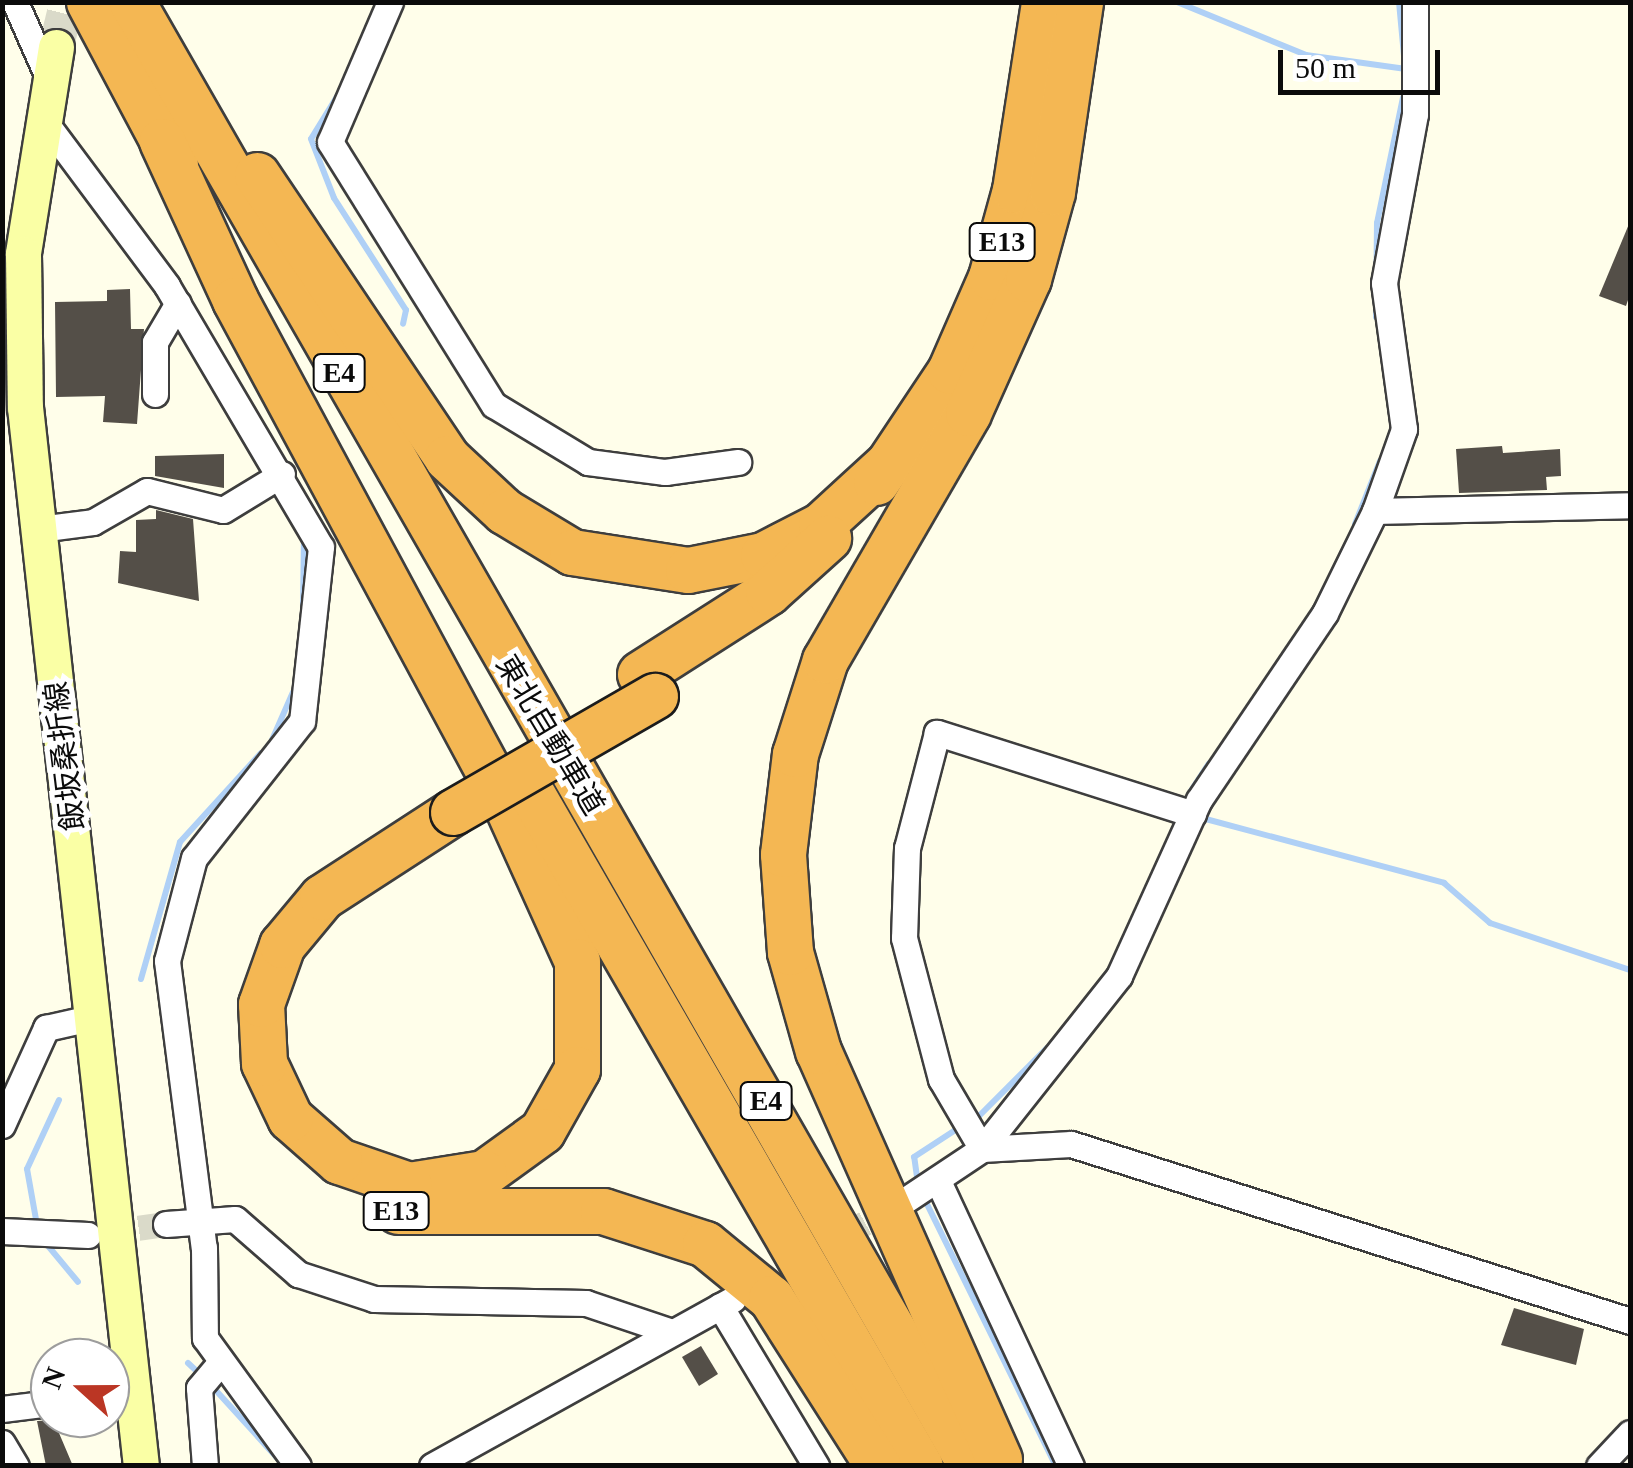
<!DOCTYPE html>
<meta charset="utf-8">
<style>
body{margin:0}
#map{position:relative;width:1633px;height:1468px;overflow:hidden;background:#fffeea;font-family:"Times New Roman","Noto Sans JP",serif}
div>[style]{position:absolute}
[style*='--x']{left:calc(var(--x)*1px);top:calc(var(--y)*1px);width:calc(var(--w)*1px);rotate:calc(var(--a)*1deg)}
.stream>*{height:6px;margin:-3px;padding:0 3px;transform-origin:3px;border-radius:3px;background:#afd0f6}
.building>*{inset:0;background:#544f48}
.minor-tunnel>*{height:25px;margin-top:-12.5px;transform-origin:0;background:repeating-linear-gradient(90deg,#dadac9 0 25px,transparent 0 37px)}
.secondary-tunnel>*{height:35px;margin-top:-17.5px;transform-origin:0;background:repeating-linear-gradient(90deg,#dadac9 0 35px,transparent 0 53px)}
.roads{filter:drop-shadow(2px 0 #3e3e3e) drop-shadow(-2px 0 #3e3e3e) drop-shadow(0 2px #3e3e3e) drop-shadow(0 -2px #3e3e3e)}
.minor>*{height:25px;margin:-12.5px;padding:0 12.5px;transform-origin:12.5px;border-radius:12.5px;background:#fff}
.secondary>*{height:35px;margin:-17.5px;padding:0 17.5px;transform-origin:17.5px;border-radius:17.5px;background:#faffa5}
.motorway>*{height:45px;margin:-22.5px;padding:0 22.5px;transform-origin:22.5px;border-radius:22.5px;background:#f4b753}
.bridges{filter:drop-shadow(2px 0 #1c1c1c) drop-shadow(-2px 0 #1c1c1c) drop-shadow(0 2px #1c1c1c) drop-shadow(0 -2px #1c1c1c)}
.motorway-bridge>*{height:45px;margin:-22.5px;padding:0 22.5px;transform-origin:22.5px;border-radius:22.5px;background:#f4b753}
span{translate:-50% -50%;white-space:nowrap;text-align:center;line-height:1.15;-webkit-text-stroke:10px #fff;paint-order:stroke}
.shield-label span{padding:2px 8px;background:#fff;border:2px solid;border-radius:8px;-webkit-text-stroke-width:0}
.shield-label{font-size:28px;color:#0b0b0b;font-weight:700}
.street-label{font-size:30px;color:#0b0b0b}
.frame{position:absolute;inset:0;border:5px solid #0b0b0b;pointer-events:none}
.north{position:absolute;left:30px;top:1338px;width:100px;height:100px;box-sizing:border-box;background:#fff;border:2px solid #9d9d9d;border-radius:50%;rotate:291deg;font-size:28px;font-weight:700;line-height:40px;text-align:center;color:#0b0b0b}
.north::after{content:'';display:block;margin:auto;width:35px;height:45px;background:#bb3624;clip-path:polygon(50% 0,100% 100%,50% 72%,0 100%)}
.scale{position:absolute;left:1278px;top:50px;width:162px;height:45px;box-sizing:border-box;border:5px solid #0b0b0b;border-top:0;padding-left:12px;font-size:30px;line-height:35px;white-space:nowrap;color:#0b0b0b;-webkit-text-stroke:8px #fff;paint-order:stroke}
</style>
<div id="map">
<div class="stream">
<div style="--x:1177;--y:2;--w:139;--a:22.3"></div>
<div style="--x:1306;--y:55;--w:101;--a:8"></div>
<div style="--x:1399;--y:2;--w:54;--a:84.7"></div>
<div style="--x:341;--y:90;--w:57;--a:121.5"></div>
<div style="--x:311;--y:139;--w:63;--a:68.7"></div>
<div style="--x:334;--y:198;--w:133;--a:57.3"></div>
<div style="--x:406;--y:310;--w:14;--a:102"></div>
<div style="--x:1376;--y:317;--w:94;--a:-89.4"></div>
<div style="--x:1377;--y:223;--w:128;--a:-78.3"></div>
<div style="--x:1355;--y:524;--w:68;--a:-68.4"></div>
<div style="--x:303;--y:606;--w:73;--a:-89.2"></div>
<div style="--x:272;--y:740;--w:52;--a:-66.4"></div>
<div style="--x:1191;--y:791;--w:33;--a:-57"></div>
<div style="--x:1202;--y:818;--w:251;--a:15"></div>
<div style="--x:1444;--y:883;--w:61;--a:41"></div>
<div style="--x:1490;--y:923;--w:148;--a:18.6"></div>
<div style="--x:141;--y:979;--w:142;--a:-74.1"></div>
<div style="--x:180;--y:842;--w:120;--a:-47.7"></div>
<div style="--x:975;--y:1120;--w:102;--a:-45"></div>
<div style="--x:918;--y:1184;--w:27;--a:-98"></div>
<div style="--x:914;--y:1157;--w:59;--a:-33.1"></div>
<div style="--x:923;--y:1196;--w:301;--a:63.8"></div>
<div style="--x:37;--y:1225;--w:57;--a:-100.1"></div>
<div style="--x:27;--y:1169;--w:76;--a:-65.1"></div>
<div style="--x:44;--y:1241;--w:53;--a:50.3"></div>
<div style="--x:188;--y:1363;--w:19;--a:43"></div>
<div style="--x:211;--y:1385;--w:103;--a:47.8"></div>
</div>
<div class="building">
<div style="clip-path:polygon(1629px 224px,1630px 294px,1626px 306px,1599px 296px)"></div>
<div style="clip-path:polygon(130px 289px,131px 329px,144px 329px,137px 424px,103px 422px,105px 396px,56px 397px,55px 302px,107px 301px,107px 290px)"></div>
<div style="clip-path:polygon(1502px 446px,1503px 453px,1560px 449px,1561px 476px,1546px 477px,1547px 490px,1459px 493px,1456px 449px)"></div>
<div style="clip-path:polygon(224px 454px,224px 488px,155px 476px,155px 456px)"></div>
<div style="clip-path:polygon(156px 510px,193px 519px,199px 601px,118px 583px,120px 551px,136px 552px,136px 520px,156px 519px)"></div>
<div style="clip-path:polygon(1514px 1308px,1584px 1329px,1576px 1365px,1501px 1345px)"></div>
<div style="clip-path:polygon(701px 1346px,718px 1374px,699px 1386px,682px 1357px)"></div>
<div style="clip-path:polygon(93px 1418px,59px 1433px,73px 1466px,46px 1466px,37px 1421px)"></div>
</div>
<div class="minor-tunnel">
<div style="--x:102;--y:1233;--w:65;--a:-8"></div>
<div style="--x:747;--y:1290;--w:170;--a:-29.6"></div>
</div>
<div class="secondary-tunnel">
<div style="--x:56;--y:47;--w:46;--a:-76.3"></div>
</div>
<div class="roads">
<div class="minor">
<div style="--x:15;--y:2;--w:84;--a:66.2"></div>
<div style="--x:390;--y:2;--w:152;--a:113.2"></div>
<div style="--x:330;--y:142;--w:310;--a:58.1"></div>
<div style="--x:494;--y:405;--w:110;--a:31.2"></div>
<div style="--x:588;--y:462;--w:78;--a:7.4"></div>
<div style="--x:665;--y:472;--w:74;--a:-7.8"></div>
<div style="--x:42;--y:118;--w:209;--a:53.3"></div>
<div style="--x:167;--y:286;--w:303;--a:59.5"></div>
<div style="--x:321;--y:547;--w:175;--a:96.2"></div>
<div style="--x:302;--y:721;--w:174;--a:128.2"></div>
<div style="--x:194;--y:858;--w:106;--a:104.7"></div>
<div style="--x:167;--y:961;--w:289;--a:82.7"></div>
<div style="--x:204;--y:1248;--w:90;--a:89.4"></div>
<div style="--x:205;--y:1338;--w:158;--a:54"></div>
<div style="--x:155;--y:394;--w:52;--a:-90"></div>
<div style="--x:155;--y:342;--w:45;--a:-59.5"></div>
<div style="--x:1375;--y:511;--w:255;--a:-1.3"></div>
<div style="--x:39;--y:529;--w:54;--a:-7.4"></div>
<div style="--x:93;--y:522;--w:62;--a:-29.9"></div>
<div style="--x:147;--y:491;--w:78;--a:14"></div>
<div style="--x:223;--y:510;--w:69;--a:-31.4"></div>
<div style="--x:1193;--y:814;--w:269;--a:-162.4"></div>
<div style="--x:937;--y:733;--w:119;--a:104.6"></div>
<div style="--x:907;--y:848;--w:90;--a:91.9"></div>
<div style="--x:904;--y:938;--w:146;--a:75.3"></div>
<div style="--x:941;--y:1079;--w:81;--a:59.6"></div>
<div style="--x:982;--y:1149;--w:221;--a:-51.6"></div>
<div style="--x:1119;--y:976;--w:193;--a:-65.6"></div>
<div style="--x:1199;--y:800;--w:225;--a:-56"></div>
<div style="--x:1325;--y:613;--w:114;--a:-63.9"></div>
<div style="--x:1375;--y:511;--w:87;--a:-70.5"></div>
<div style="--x:1404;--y:429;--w:147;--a:-97.8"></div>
<div style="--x:1384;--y:283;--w:172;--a:-79.6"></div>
<div style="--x:1415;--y:114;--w:112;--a:-90"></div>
<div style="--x:2;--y:1125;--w:107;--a:-65.6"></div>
<div style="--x:46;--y:1028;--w:50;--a:-12.7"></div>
<div style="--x:938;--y:1181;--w:315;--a:65"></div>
<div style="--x:904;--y:1201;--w:94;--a:-33.7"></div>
<div style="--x:982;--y:1149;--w:89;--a:-3.2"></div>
<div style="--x:1071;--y:1144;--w:586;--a:17.57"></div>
<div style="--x:166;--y:1224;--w:69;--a:-4.1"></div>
<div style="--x:235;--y:1219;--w:84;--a:41.1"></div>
<div style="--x:298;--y:1274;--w:80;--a:18.2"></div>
<div style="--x:374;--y:1299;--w:212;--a:1.1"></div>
<div style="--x:586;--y:1303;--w:91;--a:18.6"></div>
<div style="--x:2;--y:1231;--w:86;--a:2.7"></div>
<div style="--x:720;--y:1306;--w:187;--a:59"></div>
<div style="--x:2;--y:1409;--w:48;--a:-7.1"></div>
<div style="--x:2;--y:1443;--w:27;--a:59"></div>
<div style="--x:205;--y:1466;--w:78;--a:-94.4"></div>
<div style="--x:199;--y:1388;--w:31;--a:-50"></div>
<div style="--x:432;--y:1466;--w:344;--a:-29"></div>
<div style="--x:1599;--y:1466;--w:45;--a:-46.8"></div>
</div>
<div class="secondary">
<div style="--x:56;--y:47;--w:210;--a:99.1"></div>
<div style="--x:23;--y:254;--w:153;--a:89.3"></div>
<div style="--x:25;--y:407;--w:1065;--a:83.75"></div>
</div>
<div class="motorway">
<div style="--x:89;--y:2;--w:183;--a:62"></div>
<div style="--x:132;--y:2;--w:1687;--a:60.18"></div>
<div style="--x:162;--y:141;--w:175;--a:65.3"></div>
<div style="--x:235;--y:300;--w:572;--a:61.73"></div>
<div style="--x:506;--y:804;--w:172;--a:65.7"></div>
<div style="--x:577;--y:961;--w:108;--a:90"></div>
<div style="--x:577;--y:1069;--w:71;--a:119.4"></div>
<div style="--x:542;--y:1131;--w:72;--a:144.1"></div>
<div style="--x:484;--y:1173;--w:76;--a:170.9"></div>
<div style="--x:409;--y:1185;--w:74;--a:-161.1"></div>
<div style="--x:339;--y:1161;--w:65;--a:-138.7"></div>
<div style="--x:290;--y:1118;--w:61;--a:-115.3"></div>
<div style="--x:264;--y:1063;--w:59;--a:-92.9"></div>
<div style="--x:261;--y:1004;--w:63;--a:-70.4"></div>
<div style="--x:282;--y:945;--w:62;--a:-50.2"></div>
<div style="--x:322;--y:897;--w:156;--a:-33"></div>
<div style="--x:257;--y:175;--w:341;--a:56.1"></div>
<div style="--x:447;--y:458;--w:78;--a:42.9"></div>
<div style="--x:504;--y:511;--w:79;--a:31.1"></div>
<div style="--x:572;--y:552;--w:117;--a:8.8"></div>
<div style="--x:688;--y:570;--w:76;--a:-11.3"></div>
<div style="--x:763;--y:555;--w:65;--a:-27.3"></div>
<div style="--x:821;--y:525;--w:98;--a:-42.5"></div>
<div style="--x:876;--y:482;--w:133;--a:-56.3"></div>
<div style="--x:950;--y:371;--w:103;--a:-66.4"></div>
<div style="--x:991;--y:277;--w:90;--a:-74.6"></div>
<div style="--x:1015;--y:190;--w:190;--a:-81.2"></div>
<div style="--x:640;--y:674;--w:152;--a:-32.6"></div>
<div style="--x:768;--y:592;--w:81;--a:-42"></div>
<div style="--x:532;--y:794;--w:776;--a:60"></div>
<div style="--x:398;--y:1211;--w:205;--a:0"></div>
<div style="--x:603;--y:1211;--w:107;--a:17.9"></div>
<div style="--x:705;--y:1244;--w:85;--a:39.3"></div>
<div style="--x:771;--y:1298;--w:199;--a:57.5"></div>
<div style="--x:999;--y:1459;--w:446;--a:-113.9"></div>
<div style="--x:818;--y:1051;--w:103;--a:-105.8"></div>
<div style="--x:790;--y:952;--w:98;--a:-94.1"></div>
<div style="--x:783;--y:854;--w:101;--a:-83.2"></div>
<div style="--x:795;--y:754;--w:99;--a:-72.3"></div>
<div style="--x:825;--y:660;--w:285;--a:-59.9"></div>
<div style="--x:968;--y:413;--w:147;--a:-65.9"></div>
<div style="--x:1028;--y:279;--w:90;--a:-74.6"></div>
<div style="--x:1052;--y:192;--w:192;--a:-81.6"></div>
</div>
</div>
<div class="bridges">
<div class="motorway-bridge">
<div style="--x:453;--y:812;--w:233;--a:-29.9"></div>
</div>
</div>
<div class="shield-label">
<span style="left:1002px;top:242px">E13</span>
<span style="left:339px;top:373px">E4</span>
<span style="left:766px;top:1101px">E4</span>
<span style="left:396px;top:1211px">E13</span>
</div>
<div class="street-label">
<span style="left:550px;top:735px;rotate:59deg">東北自動車道</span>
<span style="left:65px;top:756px;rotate:-97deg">飯坂桑折線</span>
</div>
<div class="frame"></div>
<div class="north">N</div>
<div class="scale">50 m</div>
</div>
